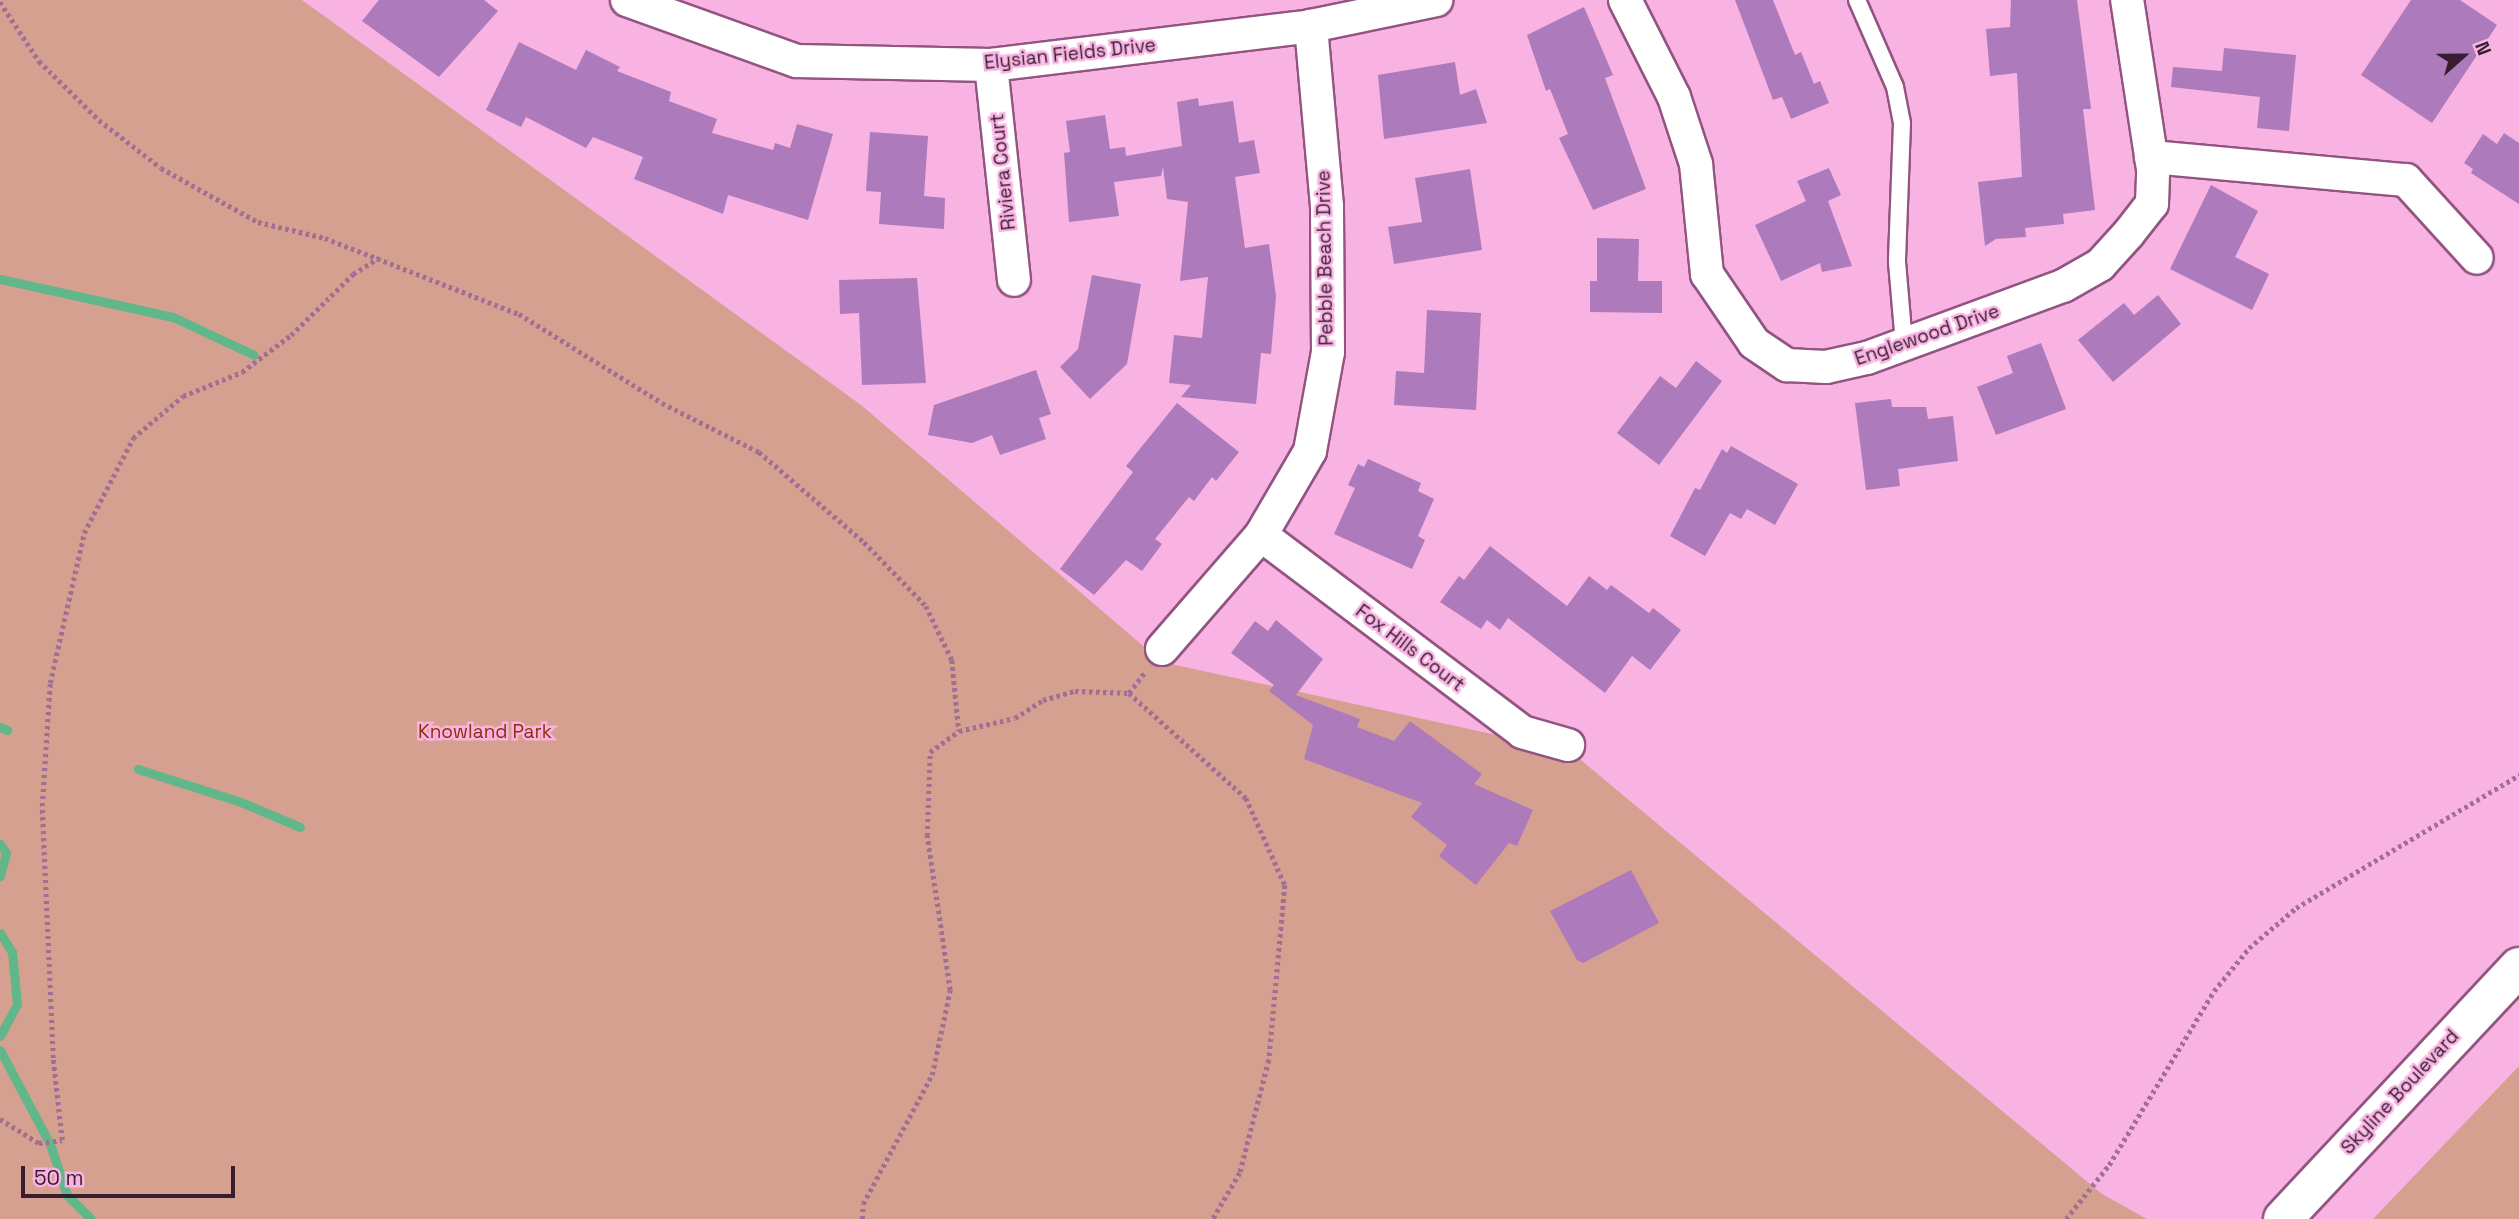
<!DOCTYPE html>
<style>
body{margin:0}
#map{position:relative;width:2519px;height:1219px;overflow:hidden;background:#f8b3e2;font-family:"Space Grotesk",sans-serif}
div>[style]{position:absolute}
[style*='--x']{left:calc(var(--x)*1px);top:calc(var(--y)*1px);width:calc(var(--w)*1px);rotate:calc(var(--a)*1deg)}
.green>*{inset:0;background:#d5a08f}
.stream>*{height:9px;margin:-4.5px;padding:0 4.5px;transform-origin:4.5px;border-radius:4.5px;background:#61b78a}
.building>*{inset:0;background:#ad7abb}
.path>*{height:4.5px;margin-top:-2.25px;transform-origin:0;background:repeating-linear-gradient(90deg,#a16f92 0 3.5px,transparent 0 7px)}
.roads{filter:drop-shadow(2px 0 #925480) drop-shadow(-2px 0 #925480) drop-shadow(0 2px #925480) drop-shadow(0 -2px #925480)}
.lane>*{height:16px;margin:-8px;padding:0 8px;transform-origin:8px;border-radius:8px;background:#fff}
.street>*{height:32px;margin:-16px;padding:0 16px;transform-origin:16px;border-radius:16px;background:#fff}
.secondary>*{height:38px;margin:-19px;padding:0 19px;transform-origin:19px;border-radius:19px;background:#fff}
span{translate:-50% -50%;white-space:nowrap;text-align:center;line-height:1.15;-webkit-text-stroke:5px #f8b3e2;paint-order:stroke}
.street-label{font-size:19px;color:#381d30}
.park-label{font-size:19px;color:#8f2f06}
.north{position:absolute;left:2428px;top:21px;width:70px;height:70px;-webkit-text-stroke:5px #f8b3e2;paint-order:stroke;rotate:69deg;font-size:19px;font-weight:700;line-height:28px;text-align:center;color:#381d30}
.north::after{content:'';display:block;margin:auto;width:24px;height:32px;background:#381d30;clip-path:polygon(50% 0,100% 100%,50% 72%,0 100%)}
.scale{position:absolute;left:21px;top:1166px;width:214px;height:32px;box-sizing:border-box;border:4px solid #381d30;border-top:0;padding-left:9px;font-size:21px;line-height:24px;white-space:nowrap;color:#381d30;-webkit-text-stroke:5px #f8b3e2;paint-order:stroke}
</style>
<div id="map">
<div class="green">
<div style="clip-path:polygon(0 0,302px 0,861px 405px,1162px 662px,1570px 751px,2102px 1194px,2147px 1219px,0 1219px)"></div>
<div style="clip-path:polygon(2519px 1066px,2519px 1219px,2373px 1219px)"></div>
</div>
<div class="stream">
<div style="--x:0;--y:279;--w:177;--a:12.4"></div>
<div style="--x:173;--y:317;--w:89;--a:25.1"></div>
<div style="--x:0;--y:727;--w:8;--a:23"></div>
<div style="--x:138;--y:769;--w:108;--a:17.8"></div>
<div style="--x:241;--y:802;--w:64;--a:23"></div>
<div style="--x:0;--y:844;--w:11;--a:56"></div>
<div style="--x:6;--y:853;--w:24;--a:105"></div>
<div style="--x:0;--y:933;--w:22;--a:58"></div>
<div style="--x:12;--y:952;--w:52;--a:84.5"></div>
<div style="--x:17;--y:1004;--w:36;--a:118"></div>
<div style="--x:0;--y:1050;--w:106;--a:62"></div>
<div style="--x:50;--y:1144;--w:54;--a:71.6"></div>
<div style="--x:67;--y:1195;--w:34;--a:45"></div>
</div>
<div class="building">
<div style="clip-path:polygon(379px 0,484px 0,498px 11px,439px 77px,362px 21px)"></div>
<div style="clip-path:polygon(1735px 0,1773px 0,1795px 55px,1801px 52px,1814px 84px,1820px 81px,1829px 103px,1791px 119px,1782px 97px,1773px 100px)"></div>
<div style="clip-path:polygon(2011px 0,2077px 0,2091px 109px,2083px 109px,2095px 210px,2063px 214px,2064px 224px,2025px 228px,2026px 237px,1996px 239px,1985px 246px,1978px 182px,2022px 177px,2017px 73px,1990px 76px,1986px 29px,2010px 27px)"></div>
<div style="clip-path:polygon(2411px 0,2460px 0,2497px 25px,2432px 123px,2361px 75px)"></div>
<div style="clip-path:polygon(1584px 7px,1613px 75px,1605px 78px,1646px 189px,1593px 210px,1559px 138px,1568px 134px,1550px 89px,1546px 91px,1527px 35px)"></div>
<div style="clip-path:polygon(519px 42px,576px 70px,586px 50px,620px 67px,617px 71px,671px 92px,669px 101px,717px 119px,712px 133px,773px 150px,775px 143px,790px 148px,797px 124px,833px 134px,808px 220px,728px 195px,723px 214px,634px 179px,643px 157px,593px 137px,586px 148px,526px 117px,521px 127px,486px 110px)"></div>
<div style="clip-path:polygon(2224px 48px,2296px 55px,2289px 131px,2257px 128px,2260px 97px,2171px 87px,2173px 67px,2222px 71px)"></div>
<div style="clip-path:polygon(1455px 62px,1460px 95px,1476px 89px,1487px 123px,1384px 139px,1378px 75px)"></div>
<div style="clip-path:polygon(1198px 98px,1199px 106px,1233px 101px,1239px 143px,1254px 140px,1260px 173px,1235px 177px,1245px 248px,1269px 244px,1276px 296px,1271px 354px,1261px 353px,1256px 404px,1181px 397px,1191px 385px,1169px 383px,1174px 335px,1202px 338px,1208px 277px,1180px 281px,1188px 202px,1167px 199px,1163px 167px,1161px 176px,1114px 182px,1119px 216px,1069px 222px,1064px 153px,1070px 152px,1066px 121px,1105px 115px,1110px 149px,1125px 147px,1126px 156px,1182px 146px,1177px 102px)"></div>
<div style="clip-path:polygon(870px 132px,928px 136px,924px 196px,945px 198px,944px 229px,879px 224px,881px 192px,866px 191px)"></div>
<div style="clip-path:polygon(2504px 133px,2519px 143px,2519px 204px,2471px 173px,2473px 169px,2464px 163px,2483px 134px,2497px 144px)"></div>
<div style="clip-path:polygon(1829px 168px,1841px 195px,1828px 201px,1852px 266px,1822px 272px,1820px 263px,1781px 281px,1755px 225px,1806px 201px,1797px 181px)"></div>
<div style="clip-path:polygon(1470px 169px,1482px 250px,1394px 264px,1388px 227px,1422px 222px,1415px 178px)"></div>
<div style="clip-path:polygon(2211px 185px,2258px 211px,2235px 257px,2269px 274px,2252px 310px,2170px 269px)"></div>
<div style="clip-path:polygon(1597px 238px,1639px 239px,1638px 281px,1662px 281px,1662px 313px,1590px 312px,1590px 281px,1597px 281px)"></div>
<div style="clip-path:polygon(1092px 275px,1141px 284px,1127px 364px,1090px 399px,1060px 367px,1078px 349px)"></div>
<div style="clip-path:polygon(917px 278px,926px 383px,862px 385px,859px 313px,840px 314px,839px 280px)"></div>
<div style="clip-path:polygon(2158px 295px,2181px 324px,2113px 382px,2078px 340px,2124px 303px,2134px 315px)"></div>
<div style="clip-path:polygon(1427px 310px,1481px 313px,1476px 410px,1394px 405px,1396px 371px,1424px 373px)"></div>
<div style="clip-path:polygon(2041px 343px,2066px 409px,1996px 435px,1977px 387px,2013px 373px,2007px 356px)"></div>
<div style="clip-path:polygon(1696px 361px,1722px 381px,1659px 465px,1617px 433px,1660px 376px,1676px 388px)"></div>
<div style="clip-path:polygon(1036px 370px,1051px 414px,1039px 418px,1046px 439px,1000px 455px,992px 435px,972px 443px,928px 435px,934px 405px)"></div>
<div style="clip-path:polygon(1891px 399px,1892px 407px,1926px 407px,1928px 419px,1953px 416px,1958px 461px,1898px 469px,1900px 486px,1866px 490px,1855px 403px)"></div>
<div style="clip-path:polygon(1177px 403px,1239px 452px,1216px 481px,1212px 477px,1194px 501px,1189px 497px,1155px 539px,1162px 544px,1142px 571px,1126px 560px,1094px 595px,1060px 569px,1133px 472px,1126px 466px)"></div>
<div style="clip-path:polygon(1731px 446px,1798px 484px,1775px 525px,1747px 509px,1741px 519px,1730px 513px,1705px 556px,1670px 536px,1695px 488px,1700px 490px,1722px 449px,1727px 453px)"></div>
<div style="clip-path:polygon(1368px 459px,1421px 483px,1418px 491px,1434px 499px,1418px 536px,1425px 540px,1412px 569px,1334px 534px,1355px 488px,1348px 485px,1358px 464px,1364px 467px)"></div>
<div style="clip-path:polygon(1490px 546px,1567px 606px,1589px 576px,1607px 590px,1611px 585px,1649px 613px,1653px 608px,1681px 630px,1650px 670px,1632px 656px,1605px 693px,1508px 618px,1500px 630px,1487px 620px,1481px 629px,1440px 602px,1459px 576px,1464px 580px)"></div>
<div style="clip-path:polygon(1276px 620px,1323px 659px,1296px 695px,1360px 719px,1357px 727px,1394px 741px,1410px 721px,1482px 774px,1474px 784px,1533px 810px,1517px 846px,1509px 843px,1476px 885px,1439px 856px,1447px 845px,1411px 817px,1422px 803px,1304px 759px,1313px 725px,1269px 691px,1274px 685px,1231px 653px,1255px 621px,1268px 631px)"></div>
<div style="clip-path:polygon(1631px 870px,1659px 923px,1583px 963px,1577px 960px,1550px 911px)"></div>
</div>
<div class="path">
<div style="--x:0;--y:2;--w:71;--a:56.5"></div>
<div style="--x:39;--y:61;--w:84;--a:44.5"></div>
<div style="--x:99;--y:120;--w:78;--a:37.7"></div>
<div style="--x:161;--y:168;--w:111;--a:29.1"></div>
<div style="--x:258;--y:222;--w:69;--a:13.4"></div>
<div style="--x:325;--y:238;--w:208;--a:21.4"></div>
<div style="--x:519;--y:314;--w:168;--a:31.9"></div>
<div style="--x:662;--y:403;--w:109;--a:26.8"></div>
<div style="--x:759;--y:452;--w:138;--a:40.6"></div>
<div style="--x:864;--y:542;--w:89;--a:45.9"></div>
<div style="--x:926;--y:606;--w:60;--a:64.3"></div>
<div style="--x:952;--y:660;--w:71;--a:84.4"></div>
<div style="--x:1129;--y:693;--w:157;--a:41.9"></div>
<div style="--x:1246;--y:798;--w:95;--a:65.9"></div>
<div style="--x:1285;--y:885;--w:176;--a:95.2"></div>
<div style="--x:1269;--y:1060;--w:117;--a:104.4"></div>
<div style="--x:1240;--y:1173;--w:53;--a:120.4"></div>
<div style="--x:0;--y:1119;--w:46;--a:31.6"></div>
<div style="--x:39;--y:1143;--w:23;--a:-7"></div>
<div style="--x:62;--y:1140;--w:82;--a:-96.3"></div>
<div style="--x:53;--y:1058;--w:252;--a:-92.5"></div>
<div style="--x:42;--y:806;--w:123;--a:-86.3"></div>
<div style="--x:50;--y:683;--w:154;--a:-77.2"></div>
<div style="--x:84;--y:533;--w:107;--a:-62.7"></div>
<div style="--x:133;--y:438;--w:65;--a:-40"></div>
<div style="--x:183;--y:396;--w:64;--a:-22.1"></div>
<div style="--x:242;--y:372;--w:61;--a:-37.1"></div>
<div style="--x:291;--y:335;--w:87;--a:-44.5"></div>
<div style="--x:353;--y:274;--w:31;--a:-32"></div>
<div style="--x:862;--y:1219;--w:15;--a:-86"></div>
<div style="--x:863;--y:1204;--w:146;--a:-61.9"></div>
<div style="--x:932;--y:1075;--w:87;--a:-78"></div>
<div style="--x:950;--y:990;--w:156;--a:-98.5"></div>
<div style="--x:927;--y:836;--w:84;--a:-88"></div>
<div style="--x:930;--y:752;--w:36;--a:-36"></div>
<div style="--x:959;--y:731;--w:57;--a:-13.1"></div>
<div style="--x:1015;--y:718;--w:33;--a:-33"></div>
<div style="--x:1043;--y:700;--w:33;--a:-16"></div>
<div style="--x:1075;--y:691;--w:54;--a:2.1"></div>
<div style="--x:1129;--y:693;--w:26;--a:-53"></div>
<div style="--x:2066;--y:1219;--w:69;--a:-51.5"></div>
<div style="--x:2109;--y:1165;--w:203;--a:-58.9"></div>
<div style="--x:2214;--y:991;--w:55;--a:-50.9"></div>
<div style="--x:2249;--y:948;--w:62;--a:-40.4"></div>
<div style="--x:2296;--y:908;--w:260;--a:-30.8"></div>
</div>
<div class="roads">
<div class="lane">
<div style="--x:1857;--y:0;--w:95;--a:66.4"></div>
<div style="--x:1895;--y:87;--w:37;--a:79"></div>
<div style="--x:1902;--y:123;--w:139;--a:92.1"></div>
<div style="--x:1897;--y:262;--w:82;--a:85.1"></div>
</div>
<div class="street">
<div style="--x:627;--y:0;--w:180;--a:19.8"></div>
<div style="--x:796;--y:61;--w:195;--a:1.2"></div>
<div style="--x:991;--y:65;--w:322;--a:-6.9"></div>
<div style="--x:1311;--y:26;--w:128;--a:-11.7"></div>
<div style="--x:1625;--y:0;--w:109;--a:63.2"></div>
<div style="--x:1674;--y:97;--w:71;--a:71.8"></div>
<div style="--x:1696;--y:164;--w:111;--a:84.3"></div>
<div style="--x:1707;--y:274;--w:83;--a:55.7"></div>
<div style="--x:1754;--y:343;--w:40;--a:34"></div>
<div style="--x:1787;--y:365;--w:39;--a:3"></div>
<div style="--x:1826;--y:367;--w:42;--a:-12.4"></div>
<div style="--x:1867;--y:358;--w:209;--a:-20.2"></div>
<div style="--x:2063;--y:286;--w:43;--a:-29.6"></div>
<div style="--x:2100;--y:265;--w:43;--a:-47.8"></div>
<div style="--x:2129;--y:233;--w:37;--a:-52"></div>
<div style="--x:2152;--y:204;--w:35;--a:-88"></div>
<div style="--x:2153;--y:169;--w:171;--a:-98.7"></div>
<div style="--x:991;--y:65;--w:216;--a:83.9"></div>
<div style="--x:2151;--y:157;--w:256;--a:5.2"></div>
<div style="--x:2406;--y:180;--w:105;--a:47.7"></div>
<div style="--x:1261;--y:535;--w:327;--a:37"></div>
<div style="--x:1522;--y:732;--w:48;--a:15.8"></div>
<div style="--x:1162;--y:649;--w:151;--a:-49"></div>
<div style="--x:1261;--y:535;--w:97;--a:-59.7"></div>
<div style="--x:1310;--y:451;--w:101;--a:-79.7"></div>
<div style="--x:1328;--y:352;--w:146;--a:-90.4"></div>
<div style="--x:1327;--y:206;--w:181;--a:-95.1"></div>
</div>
<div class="secondary">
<div style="--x:2283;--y:1219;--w:345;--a:-46.9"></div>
</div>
</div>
<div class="street-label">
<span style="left:1070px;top:54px;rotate:-6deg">Elysian Fields Drive</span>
<span style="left:1003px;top:172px;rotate:-96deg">Riviera Court</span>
<span style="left:1325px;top:258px;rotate:-91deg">Pebble Beach Drive</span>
<span style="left:1927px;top:335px;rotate:-19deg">Englewood Drive</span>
<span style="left:1410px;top:648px;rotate:37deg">Fox Hills Court</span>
<span style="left:2400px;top:1092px;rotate:-47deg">Skyline Boulevard</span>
</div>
<div class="park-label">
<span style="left:485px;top:732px">Knowland Park</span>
</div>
<div class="north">N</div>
<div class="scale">50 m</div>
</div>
